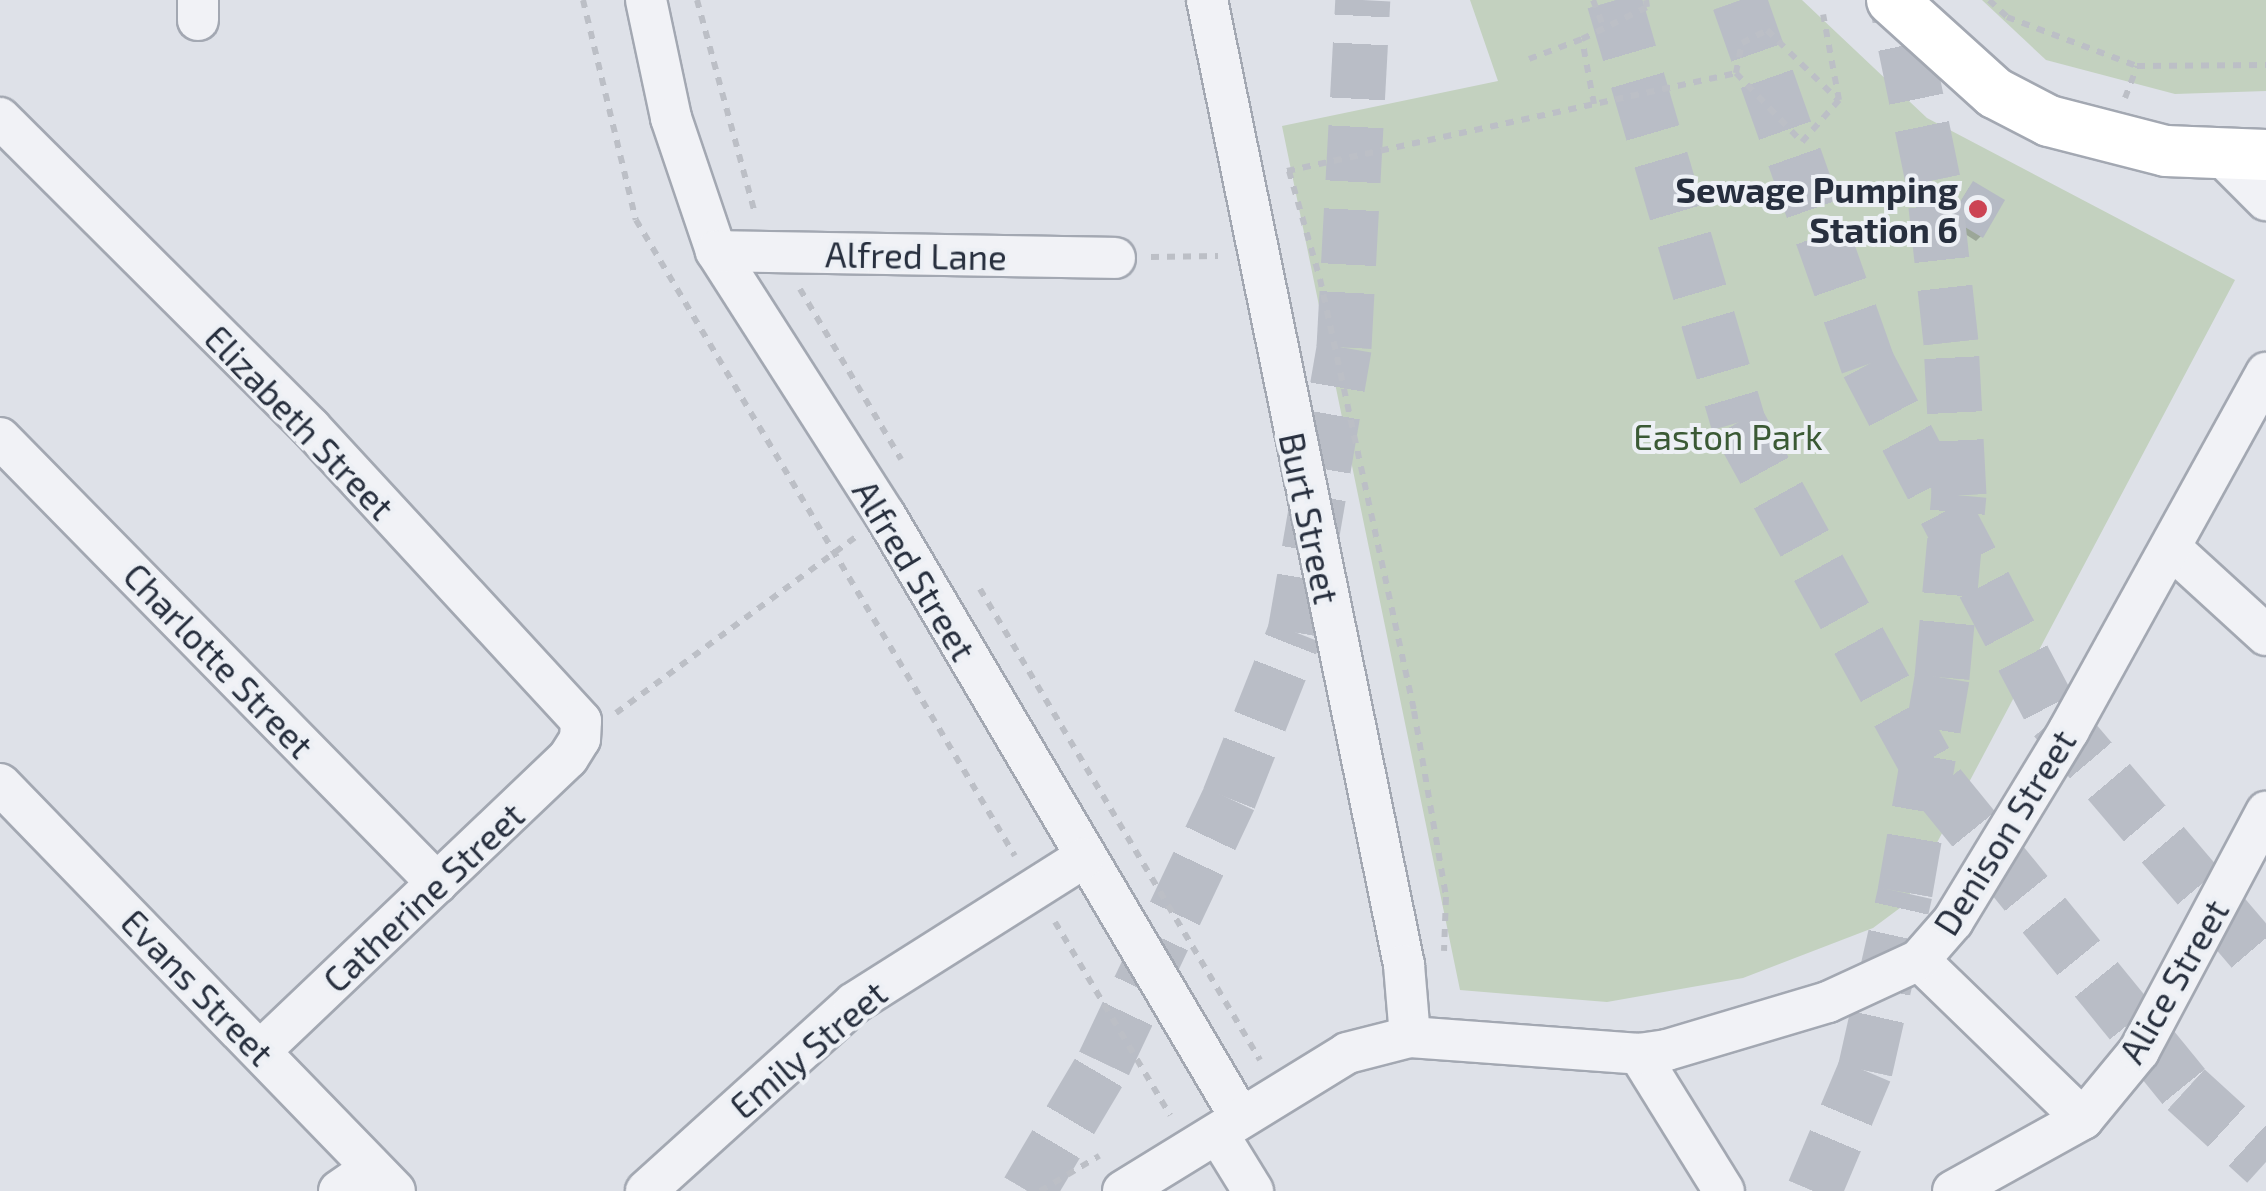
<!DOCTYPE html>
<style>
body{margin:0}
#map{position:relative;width:2266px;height:1191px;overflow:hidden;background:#dee1e8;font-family:"Exo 2",sans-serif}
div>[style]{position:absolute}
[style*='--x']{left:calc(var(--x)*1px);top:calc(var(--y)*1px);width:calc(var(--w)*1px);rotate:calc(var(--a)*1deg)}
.green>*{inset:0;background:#c3d1bf}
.shadow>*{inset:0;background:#0003}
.building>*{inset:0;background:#b5bac4}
.highway-tunnel>*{height:55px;margin-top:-27.5px;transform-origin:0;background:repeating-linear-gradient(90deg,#b9bdc6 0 55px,transparent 0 83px)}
.path>*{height:6px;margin-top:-3px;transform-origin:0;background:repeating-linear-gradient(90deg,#bcbfc6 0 8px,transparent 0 16px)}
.roads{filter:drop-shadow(2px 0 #a3a8b2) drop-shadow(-2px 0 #a3a8b2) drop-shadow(0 2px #a3a8b2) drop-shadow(0 -2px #a3a8b2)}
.minor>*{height:40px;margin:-20px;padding:0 20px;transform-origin:20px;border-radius:20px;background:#f1f2f6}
.major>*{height:50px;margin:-25px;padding:0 25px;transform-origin:25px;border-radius:25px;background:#fff}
.dots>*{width:28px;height:28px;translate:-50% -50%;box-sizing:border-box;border:5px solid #edf0f5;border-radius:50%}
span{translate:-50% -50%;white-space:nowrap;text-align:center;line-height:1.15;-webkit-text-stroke:8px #edf0f5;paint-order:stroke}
.poi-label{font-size:35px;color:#272f3e;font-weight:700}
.right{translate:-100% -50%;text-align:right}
.street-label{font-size:35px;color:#272f3e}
.park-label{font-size:35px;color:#3b5a35}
</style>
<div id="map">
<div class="green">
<div style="clip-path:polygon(1470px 0,1802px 0,1927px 118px,2235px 280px,1904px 905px,1873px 928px,1743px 978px,1607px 1002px,1460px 990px,1282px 126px,1498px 81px)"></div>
<div style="clip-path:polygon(1982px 0,2266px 0,2266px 91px,2175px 94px,2046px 60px)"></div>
</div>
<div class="shadow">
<div style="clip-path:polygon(1969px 188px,1981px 236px,1976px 241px,1948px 223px)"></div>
</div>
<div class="building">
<div style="clip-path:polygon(1973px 181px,2005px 200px,1983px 238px,1950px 218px)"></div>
</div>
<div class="highway-tunnel">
<div style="--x:1614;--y:0;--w:440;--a:73.6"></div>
<div style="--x:1738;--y:422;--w:416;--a:61.1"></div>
<div style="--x:1939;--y:786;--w:391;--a:50.8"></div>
<div style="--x:2186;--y:1089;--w:108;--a:42.4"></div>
<div style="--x:1739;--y:0;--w:386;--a:70.5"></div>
<div style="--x:1868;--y:364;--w:400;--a:62.2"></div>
<div style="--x:2055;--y:718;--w:325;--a:49.5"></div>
<div style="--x:1028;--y:1191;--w:149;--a:-59.3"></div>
<div style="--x:1104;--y:1063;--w:293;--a:-64.7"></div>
<div style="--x:1229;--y:798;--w:179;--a:-68.3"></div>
<div style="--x:1295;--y:632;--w:289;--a:-80.2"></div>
<div style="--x:1344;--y:347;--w:348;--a:-86.9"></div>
<div style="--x:1814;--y:1191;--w:131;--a:-67.1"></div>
<div style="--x:1865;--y:1070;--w:182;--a:-77.3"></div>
<div style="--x:1905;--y:892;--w:218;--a:-80.2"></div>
<div style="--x:1942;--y:677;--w:183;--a:-84.7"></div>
<div style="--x:1959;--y:495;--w:153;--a:-93"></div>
<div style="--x:1951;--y:342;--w:163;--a:-96.3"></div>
<div style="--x:1933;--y:180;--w:184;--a:-101.6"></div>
</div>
<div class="path">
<div style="--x:583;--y:0;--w:226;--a:76.5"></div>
<div style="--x:636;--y:220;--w:740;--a:59.21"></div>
<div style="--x:697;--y:0;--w:222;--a:74.8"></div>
<div style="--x:1593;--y:0;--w:31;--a:69"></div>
<div style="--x:1989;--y:0;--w:25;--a:43"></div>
<div style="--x:2007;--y:17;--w:139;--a:20.7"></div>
<div style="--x:2137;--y:66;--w:129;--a:-0.4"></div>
<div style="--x:1529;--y:59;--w:57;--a:-20.7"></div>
<div style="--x:1736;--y:73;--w:31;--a:-79"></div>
<div style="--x:1742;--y:43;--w:28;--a:-27"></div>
<div style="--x:1767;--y:30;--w:100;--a:44.6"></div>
<div style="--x:2125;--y:98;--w:34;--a:-69"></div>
<div style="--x:1594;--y:104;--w:66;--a:-100.5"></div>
<div style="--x:1582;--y:39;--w:72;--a:-26.2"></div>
<div style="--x:1647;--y:7;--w:7;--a:-98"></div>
<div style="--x:1287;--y:171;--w:460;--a:-12.3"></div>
<div style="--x:1736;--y:73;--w:95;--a:46.3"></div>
<div style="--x:1802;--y:142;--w:56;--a:-48.6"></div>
<div style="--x:1839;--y:100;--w:87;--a:-100.5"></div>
<div style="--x:1289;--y:171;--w:112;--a:74"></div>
<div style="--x:1320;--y:279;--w:442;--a:77.7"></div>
<div style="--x:1414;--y:711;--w:189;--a:80.2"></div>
<div style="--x:1446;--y:897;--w:54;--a:92.1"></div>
<div style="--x:1151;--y:257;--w:67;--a:-0.9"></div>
<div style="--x:800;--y:289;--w:198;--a:59.3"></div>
<div style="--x:980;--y:589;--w:548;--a:59.27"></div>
<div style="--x:616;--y:713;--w:298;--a:-36.3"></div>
<div style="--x:1055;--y:922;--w:225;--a:59.2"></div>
<div style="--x:1040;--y:1191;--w:69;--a:-30.7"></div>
</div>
<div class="roads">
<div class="minor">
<div style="--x:198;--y:0;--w:20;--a:90"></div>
<div style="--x:646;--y:0;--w:121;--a:78"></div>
<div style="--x:671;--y:118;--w:140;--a:71.3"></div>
<div style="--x:716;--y:251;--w:313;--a:57.4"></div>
<div style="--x:885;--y:515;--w:699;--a:59.47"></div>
<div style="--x:1207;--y:0;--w:985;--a:78.46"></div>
<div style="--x:1404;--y:965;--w:72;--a:85.2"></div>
<div style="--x:0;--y:118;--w:439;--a:44.9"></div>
<div style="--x:311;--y:428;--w:398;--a:47.3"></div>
<div style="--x:581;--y:721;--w:18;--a:93"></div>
<div style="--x:580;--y:739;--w:22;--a:122"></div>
<div style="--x:568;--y:758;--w:425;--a:136.4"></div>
<div style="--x:2223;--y:157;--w:61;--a:45"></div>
<div style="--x:716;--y:251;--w:399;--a:1"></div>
<div style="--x:0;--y:438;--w:624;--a:45.52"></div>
<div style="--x:2173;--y:550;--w:126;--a:42.4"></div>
<div style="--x:0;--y:784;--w:567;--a:45.86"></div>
<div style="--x:1919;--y:960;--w:228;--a:44.1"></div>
<div style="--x:1639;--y:1054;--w:161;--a:58.2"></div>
<div style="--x:1218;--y:1134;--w:67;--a:58.4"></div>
<div style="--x:339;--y:1191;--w:40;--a:-34.9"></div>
<div style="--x:646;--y:1191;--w:280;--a:-42.1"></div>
<div style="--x:854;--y:1003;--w:271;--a:-32.3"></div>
<div style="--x:1123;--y:1191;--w:263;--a:-31.6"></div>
<div style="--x:1347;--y:1053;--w:65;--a:-14.3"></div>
<div style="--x:1410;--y:1037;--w:230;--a:4.2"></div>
<div style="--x:1639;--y:1054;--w:28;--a:-8"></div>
<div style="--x:1667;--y:1050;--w:168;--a:-16.6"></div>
<div style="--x:1828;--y:1002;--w:100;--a:-24.8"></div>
<div style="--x:1919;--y:960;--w:52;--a:-48.9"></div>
<div style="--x:1953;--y:921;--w:223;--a:-58.7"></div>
<div style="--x:2069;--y:730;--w:408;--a:-61.1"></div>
<div style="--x:1953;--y:1191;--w:149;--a:-29"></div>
<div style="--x:2083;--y:1119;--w:88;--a:-50.5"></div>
<div style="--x:2139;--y:1051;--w:271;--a:-62"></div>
</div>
<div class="major">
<div style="--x:1892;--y:0;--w:139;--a:42.1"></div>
<div style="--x:1995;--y:93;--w:61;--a:27.4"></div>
<div style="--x:2049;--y:121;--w:121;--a:14.4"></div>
<div style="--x:2166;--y:151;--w:100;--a:2.3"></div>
</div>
</div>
<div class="dots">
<div style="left:1978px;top:209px;background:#cc4353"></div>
</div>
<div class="poi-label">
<span class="right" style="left:1958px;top:209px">Sewage Pumping<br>Station 6</span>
</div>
<div class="street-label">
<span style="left:916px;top:255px;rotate:1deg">Alfred Lane</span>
<span style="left:300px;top:422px;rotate:46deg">Elizabeth Street</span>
<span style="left:1310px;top:518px;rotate:78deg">Burt Street</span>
<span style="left:915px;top:570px;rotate:59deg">Alfred Street</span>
<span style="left:219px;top:660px;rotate:46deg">Charlotte Street</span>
<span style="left:2004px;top:832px;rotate:-58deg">Denison Street</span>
<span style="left:423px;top:897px;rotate:-43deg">Catherine Street</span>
<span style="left:2173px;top:981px;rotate:-60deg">Alice Street</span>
<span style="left:198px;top:987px;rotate:46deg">Evans Street</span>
<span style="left:808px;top:1049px;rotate:-40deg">Emily Street</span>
</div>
<div class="park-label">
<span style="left:1728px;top:436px">Easton Park</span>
</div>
</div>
